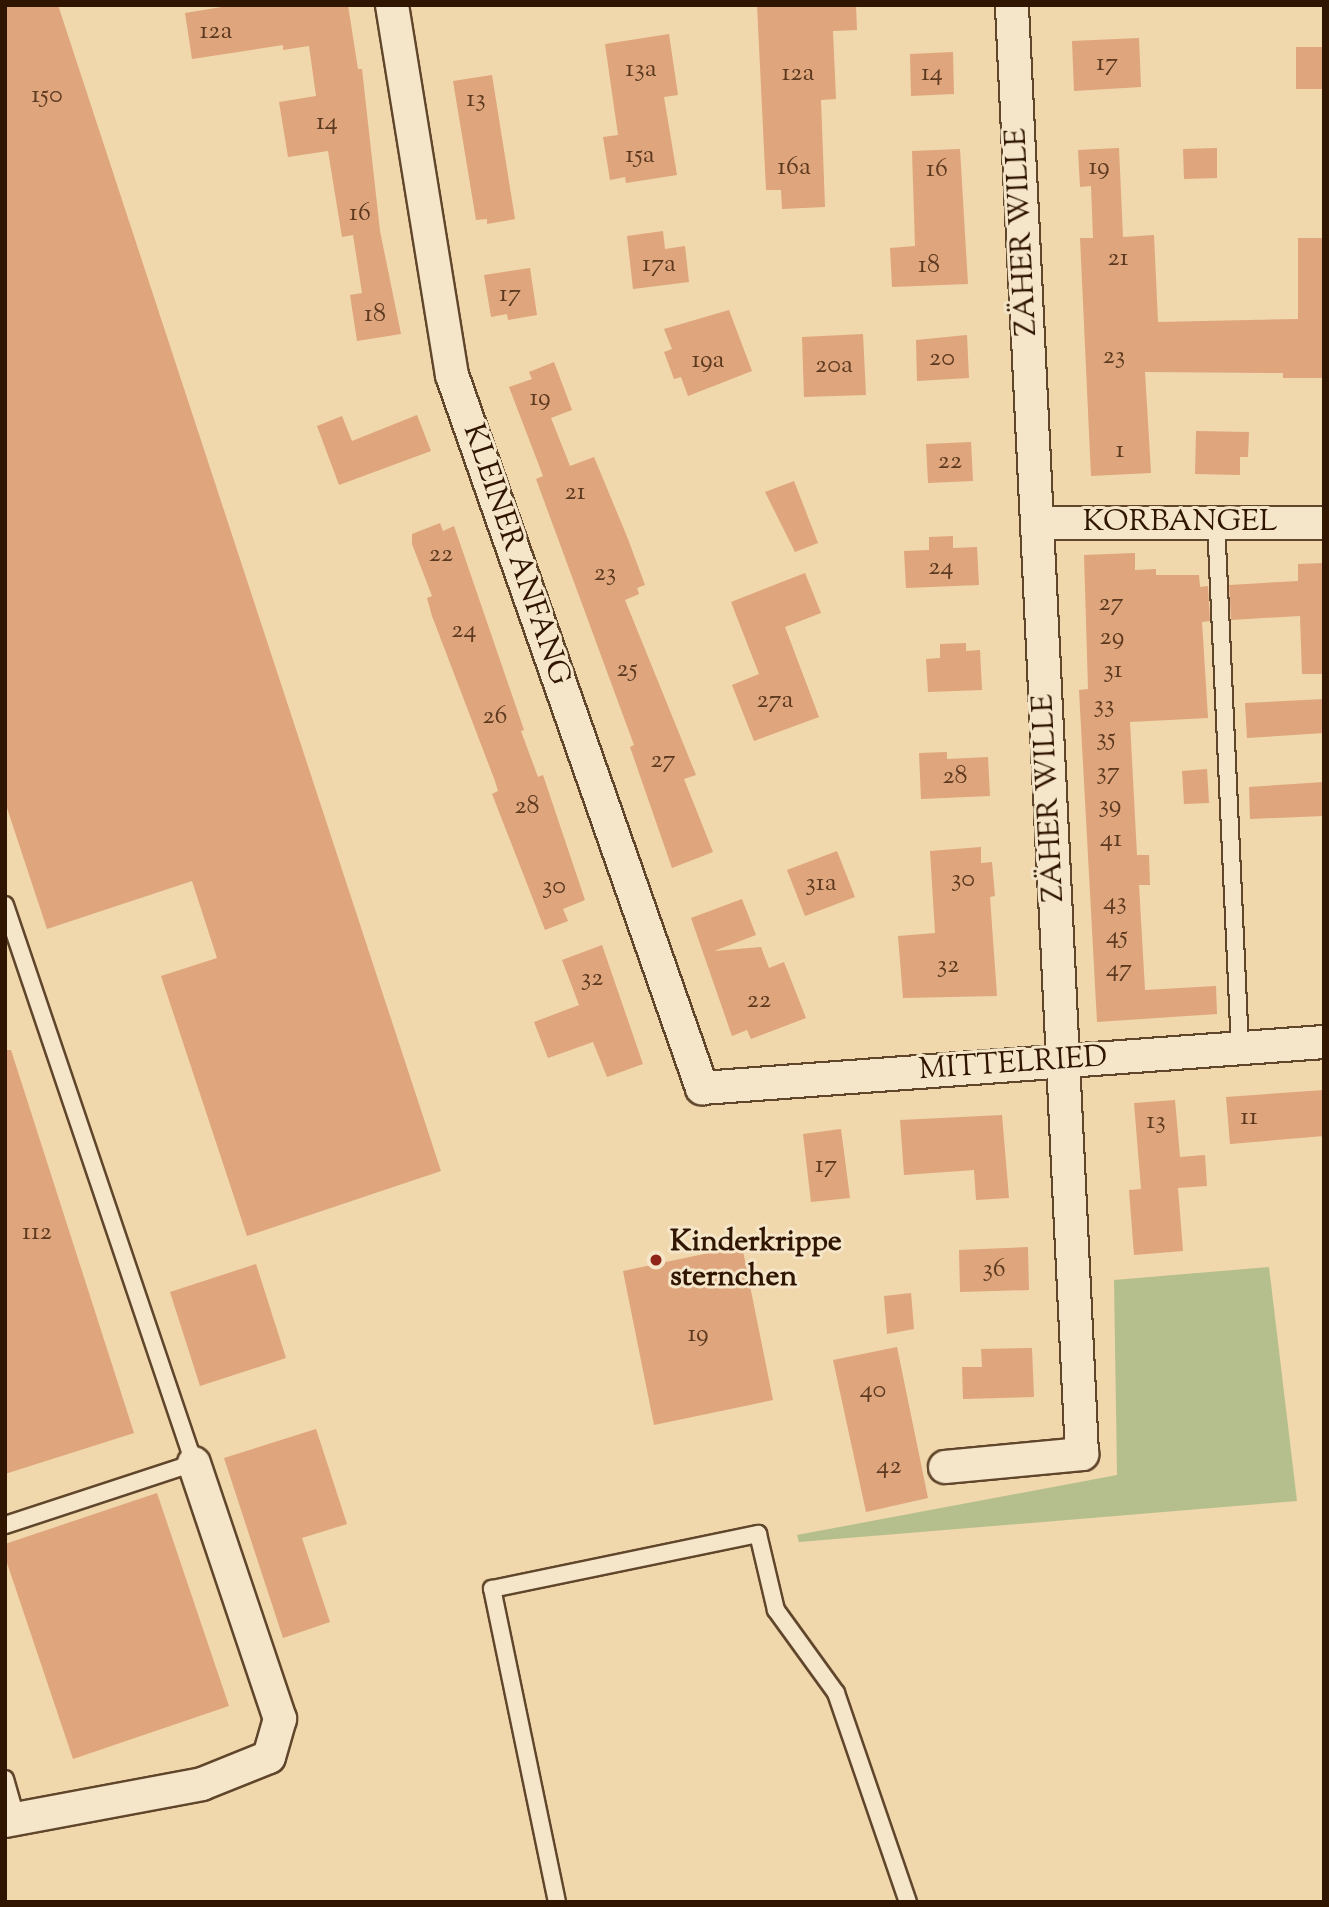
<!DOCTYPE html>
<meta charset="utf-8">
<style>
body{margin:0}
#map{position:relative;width:1329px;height:1907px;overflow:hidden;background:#f0d7ac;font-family:"Sorts Mill Goudy",serif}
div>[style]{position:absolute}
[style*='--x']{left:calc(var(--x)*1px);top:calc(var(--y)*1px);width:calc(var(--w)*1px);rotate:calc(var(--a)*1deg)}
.green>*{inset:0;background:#b5bf8d}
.building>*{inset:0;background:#dfa57c}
.roads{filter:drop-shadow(2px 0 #60462b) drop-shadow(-2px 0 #60462b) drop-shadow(0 2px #60462b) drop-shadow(0 -2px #60462b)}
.lane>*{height:16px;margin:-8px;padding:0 8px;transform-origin:8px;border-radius:8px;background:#f5e5c9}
.street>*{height:32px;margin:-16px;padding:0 16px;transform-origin:16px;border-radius:16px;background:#f5e5c9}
.dots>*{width:19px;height:19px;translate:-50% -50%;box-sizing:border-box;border:4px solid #f5e5c9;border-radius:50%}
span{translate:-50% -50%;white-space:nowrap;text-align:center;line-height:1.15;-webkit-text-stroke:6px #f5e5c9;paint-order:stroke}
.number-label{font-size:26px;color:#5c391f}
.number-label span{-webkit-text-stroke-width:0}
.street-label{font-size:30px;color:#301500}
.poi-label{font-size:30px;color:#301500;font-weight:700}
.left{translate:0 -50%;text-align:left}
.frame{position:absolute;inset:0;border:7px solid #301500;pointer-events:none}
</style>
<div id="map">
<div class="green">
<div style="clip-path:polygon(1269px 1267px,1297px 1501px,799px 1542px,797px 1535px,1117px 1475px,1114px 1280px)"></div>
</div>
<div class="building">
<div style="clip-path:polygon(5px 5px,58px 5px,441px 1171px,247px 1236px,161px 976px,217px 958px,192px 881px,47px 929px,5px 802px)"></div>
<div style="clip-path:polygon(234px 5px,348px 5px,358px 69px,362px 69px,380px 231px,401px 334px,357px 341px,350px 295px,362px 293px,353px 235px,342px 237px,328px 151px,288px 157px,279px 102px,316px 96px,309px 46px,283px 50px,283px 45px,192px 59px,185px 13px)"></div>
<div style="clip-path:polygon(757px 5px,856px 5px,857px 30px,833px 31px,836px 99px,821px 100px,825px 207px,782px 209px,781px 190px,766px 190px)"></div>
<div style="clip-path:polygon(669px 34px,678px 95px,664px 97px,677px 175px,626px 183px,625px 177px,610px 180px,603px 137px,618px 135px,605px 44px)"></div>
<div style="clip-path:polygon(1139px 38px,1141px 87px,1074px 91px,1072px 41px)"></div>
<div style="clip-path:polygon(1296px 47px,1324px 47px,1324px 89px,1296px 89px)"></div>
<div style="clip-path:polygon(953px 52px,954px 94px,911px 96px,910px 54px)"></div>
<div style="clip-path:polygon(492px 75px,515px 219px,487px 224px,487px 219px,476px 220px,453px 81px)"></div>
<div style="clip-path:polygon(1119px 148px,1123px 237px,1154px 235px,1158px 322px,1298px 319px,1298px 238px,1324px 238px,1324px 378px,1283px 378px,1283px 373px,1145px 372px,1151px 473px,1091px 476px,1080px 238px,1093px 238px,1091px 186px,1080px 187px,1078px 150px)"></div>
<div style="clip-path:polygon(1217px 148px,1217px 178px,1184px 179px,1183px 149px)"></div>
<div style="clip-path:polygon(960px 149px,968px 284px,892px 287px,890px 248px,915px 246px,912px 151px)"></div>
<div style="clip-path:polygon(663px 231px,665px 249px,685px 246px,689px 282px,633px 289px,627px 236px)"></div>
<div style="clip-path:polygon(530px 268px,537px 315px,508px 320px,507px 314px,491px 317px,484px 275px)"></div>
<div style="clip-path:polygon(729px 310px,752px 371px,688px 396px,681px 377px,674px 379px,664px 352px,672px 349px,664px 329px)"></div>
<div style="clip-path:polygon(863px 334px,866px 395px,804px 397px,802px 337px)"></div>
<div style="clip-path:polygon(967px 335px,969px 378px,917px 381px,916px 340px)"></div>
<div style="clip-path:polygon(554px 362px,572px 410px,551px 418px,570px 466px,594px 457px,628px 539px,645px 585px,637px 588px,639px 594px,625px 600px,696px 775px,684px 779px,713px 852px,672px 868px,630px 747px,634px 745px,536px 479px,543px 476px,509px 387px,532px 379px,529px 372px)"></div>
<div style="clip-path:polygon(417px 415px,431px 451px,339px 485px,317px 426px,342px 416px,352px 441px)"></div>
<div style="clip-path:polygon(1196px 431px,1249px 432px,1248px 457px,1240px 457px,1240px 475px,1195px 474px)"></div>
<div style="clip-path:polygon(971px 442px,973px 481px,928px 483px,926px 444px)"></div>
<div style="clip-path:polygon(794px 481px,818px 543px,795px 552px,765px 492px)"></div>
<div style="clip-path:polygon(440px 523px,443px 531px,454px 526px,524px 730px,521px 731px,538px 777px,543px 775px,585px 900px,563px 909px,568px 921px,545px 930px,492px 794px,498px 791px,495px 781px,432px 616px,427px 598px,432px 596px,412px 544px,412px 534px)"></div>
<div style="clip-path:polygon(953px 536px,953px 548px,977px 547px,979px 585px,906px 588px,904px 551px,929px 550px,929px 537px)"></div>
<div style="clip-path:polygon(1135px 553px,1135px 570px,1156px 569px,1156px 575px,1199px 575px,1200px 587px,1208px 586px,1210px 621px,1202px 622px,1208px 718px,1130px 722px,1137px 855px,1149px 855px,1150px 885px,1139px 885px,1145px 990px,1216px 986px,1217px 1014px,1097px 1022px,1079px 690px,1088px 689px,1084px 555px)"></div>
<div style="clip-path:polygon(1324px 563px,1324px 674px,1302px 674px,1300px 616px,1231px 620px,1229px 585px,1298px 581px,1298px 564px)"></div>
<div style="clip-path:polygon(805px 573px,821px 613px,785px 627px,819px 717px,754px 741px,732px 685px,759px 674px,731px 602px)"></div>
<div style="clip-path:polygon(966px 643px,966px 651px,980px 650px,982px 690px,928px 692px,926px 659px,940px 658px,940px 644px)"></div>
<div style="clip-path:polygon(1324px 699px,1324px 733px,1247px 738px,1245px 703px)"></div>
<div style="clip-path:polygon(947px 752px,947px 759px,988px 757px,990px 796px,921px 799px,919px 753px)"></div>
<div style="clip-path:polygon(1207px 769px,1209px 803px,1184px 804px,1182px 771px)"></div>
<div style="clip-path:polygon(1324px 782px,1324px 816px,1250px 819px,1249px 787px)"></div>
<div style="clip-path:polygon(981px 847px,981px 863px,992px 862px,995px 896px,990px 897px,997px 996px,903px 998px,898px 936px,935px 933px,930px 851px)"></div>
<div style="clip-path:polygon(837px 851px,855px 897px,805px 916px,787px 870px)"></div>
<div style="clip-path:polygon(742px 899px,756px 935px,714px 951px,761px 947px,769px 968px,784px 962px,806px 1018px,751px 1039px,747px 1030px,732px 1036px,691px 918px)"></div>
<div style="clip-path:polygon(602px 945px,643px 1064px,607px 1077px,593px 1042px,548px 1058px,534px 1022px,579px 1005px,562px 960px)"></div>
<div style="clip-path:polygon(5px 1050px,11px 1050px,134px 1433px,5px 1474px)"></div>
<div style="clip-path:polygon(1324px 1090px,1324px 1136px,1230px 1144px,1226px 1097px)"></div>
<div style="clip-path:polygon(1175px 1100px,1180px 1157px,1205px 1155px,1207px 1186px,1178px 1188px,1183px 1251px,1134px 1255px,1129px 1190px,1141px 1189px,1134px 1103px)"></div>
<div style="clip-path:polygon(1002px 1115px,1009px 1198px,976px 1200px,974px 1170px,904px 1175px,900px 1120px)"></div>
<div style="clip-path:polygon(841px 1129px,850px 1198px,811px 1202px,803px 1134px)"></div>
<div style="clip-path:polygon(742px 1246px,773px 1400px,654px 1425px,623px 1271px)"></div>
<div style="clip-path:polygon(1028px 1247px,1029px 1290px,960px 1292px,959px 1250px)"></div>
<div style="clip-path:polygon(256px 1264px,286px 1358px,200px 1386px,170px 1292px)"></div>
<div style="clip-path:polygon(911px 1293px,914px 1329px,887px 1334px,884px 1296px)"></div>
<div style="clip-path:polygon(897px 1347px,928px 1498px,866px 1512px,833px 1360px)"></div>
<div style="clip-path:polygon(1032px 1348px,1034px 1397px,963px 1399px,962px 1367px,982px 1367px,981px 1349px)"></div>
<div style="clip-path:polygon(316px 1429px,347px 1524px,302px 1538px,330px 1622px,283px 1638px,224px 1458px)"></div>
<div style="clip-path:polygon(157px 1493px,229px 1706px,73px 1759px,5px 1557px,5px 1544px)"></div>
</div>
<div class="roads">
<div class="lane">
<div style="--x:1216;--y:522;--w:527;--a:87.39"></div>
<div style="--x:5;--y:905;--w:589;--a:71.29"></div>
<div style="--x:194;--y:1463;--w:199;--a:161.8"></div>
<div style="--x:5;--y:1779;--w:40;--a:74"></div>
<div style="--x:557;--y:1902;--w:320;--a:-101.7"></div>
<div style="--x:492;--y:1589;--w:272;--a:-11.7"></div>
<div style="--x:758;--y:1534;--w:78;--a:76.7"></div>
<div style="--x:776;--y:1610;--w:102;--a:54.1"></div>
<div style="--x:836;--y:1693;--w:221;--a:71"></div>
</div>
<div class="street">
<div style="--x:392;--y:5;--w:375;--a:80.8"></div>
<div style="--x:452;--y:375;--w:756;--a:70.68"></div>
<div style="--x:702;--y:1088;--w:624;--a:-4.23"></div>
<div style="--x:1037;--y:523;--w:287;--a:0"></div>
<div style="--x:945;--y:1467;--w:138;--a:-5.4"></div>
<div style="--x:1082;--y:1454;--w:1451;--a:-92.77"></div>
<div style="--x:5;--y:1821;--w:200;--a:-10.6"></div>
<div style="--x:202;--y:1784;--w:72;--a:-21.9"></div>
<div style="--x:269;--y:1757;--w:40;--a:-74"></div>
<div style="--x:280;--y:1719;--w:270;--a:-108.6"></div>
</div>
</div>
<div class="dots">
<div style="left:656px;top:1260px;background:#8f2418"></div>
</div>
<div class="number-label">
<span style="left:216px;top:32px">12a</span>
<span style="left:1107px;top:64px">17</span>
<span style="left:641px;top:70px">13a</span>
<span style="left:798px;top:74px">12a</span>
<span style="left:932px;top:74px">14</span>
<span style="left:47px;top:96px">150</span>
<span style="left:476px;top:100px">13</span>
<span style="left:327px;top:123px">14</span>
<span style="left:640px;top:156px">15a</span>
<span style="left:794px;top:168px">16a</span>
<span style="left:1099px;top:168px">19</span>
<span style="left:937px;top:170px">16</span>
<span style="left:360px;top:214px">16</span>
<span style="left:1118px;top:259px">21</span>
<span style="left:659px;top:265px">17a</span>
<span style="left:929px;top:266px">18</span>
<span style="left:510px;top:295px">17</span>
<span style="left:375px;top:315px">18</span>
<span style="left:1114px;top:357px">23</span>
<span style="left:942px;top:359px">20</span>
<span style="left:708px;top:361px">19a</span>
<span style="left:834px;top:366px">20a</span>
<span style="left:540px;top:399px">19</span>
<span style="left:1120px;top:451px">1</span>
<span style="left:950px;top:462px">22</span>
<span style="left:575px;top:493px">21</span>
<span style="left:441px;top:555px">22</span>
<span style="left:941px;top:568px">24</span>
<span style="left:605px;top:574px">23</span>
<span style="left:1111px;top:604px">27</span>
<span style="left:464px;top:631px">24</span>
<span style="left:1112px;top:638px">29</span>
<span style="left:627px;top:670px">25</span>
<span style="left:1113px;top:671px">31</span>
<span style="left:775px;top:701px">27a</span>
<span style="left:1104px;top:706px">33</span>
<span style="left:495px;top:717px">26</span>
<span style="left:1106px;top:739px">35</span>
<span style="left:663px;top:761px">27</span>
<span style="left:1108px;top:773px">37</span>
<span style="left:955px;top:777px">28</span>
<span style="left:1110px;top:806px">39</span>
<span style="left:527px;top:807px">28</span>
<span style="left:1111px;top:840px">41</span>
<span style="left:963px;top:880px">30</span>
<span style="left:821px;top:884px">31a</span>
<span style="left:554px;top:887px">30</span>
<span style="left:1115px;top:903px">43</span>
<span style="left:1117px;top:937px">45</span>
<span style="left:948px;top:966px">32</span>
<span style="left:1119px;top:970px">47</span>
<span style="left:592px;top:979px">32</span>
<span style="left:759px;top:1001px">22</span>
<span style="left:1249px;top:1118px">11</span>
<span style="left:1156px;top:1122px">13</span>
<span style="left:826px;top:1166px">17</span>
<span style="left:37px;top:1233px">112</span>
<span style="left:994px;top:1270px">36</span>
<span style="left:698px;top:1335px">19</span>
<span style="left:873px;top:1391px">40</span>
<span style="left:889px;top:1467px">42</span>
</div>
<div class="street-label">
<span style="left:1023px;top:232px;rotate:-93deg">ZÄHER WILLE</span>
<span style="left:1180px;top:523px">KORBANGEL</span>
<span style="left:515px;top:555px;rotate:71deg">KLEINER ANFANG</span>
<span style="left:1050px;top:798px;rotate:-93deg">ZÄHER WILLE</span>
<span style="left:1013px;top:1065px;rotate:-4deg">MITTELRIED</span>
</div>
<div class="poi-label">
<span class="left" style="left:670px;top:1260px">Kinderkrippe<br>sternchen</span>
</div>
<div class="frame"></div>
</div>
